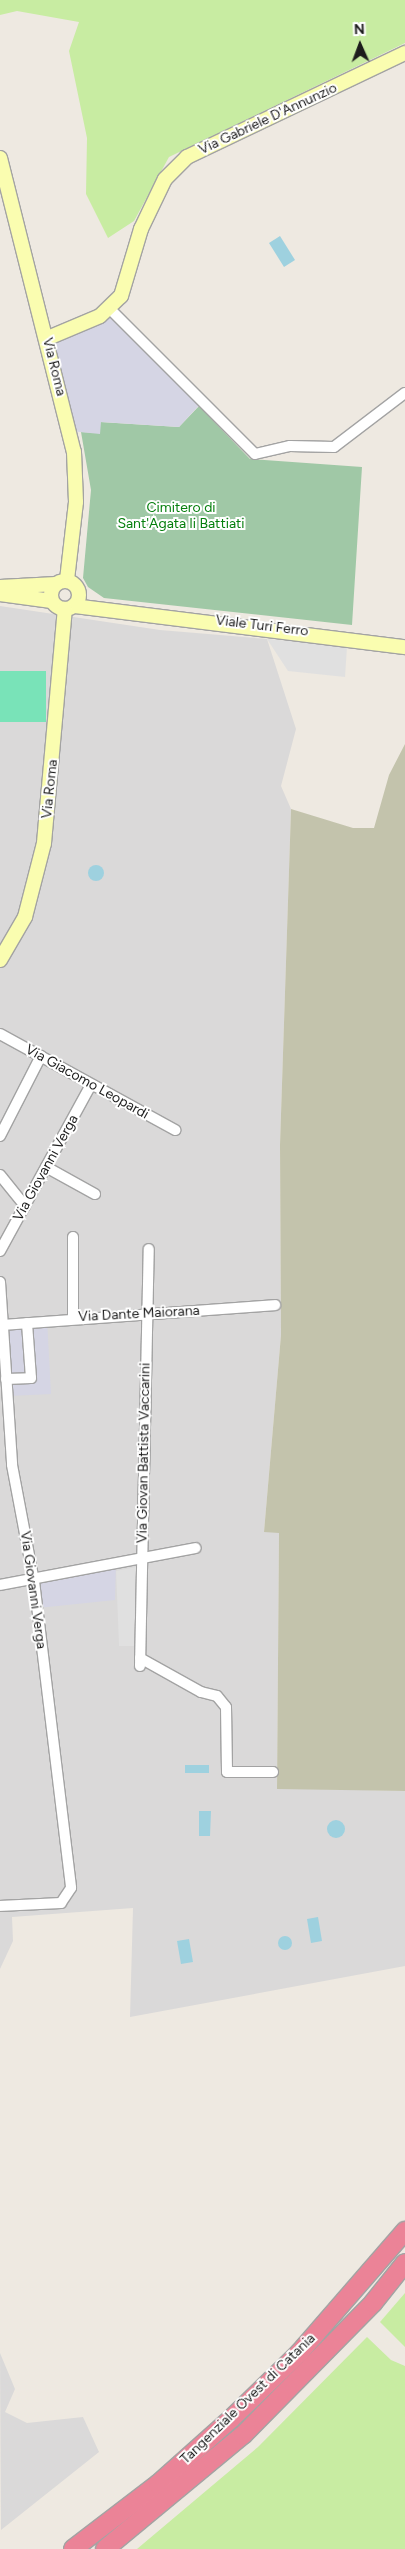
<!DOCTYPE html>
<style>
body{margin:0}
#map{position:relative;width:405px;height:2549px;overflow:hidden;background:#eee9e1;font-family:Figtree,sans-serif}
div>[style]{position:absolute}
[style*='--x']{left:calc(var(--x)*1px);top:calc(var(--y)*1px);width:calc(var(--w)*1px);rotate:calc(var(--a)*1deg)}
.residential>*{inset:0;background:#dad9d9}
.construction>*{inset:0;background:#c3c3ac}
.grass>*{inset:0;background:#c8eca2}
.cemetery>*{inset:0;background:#a0c8a6}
.pitch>*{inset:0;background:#79e3b8}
.parking>*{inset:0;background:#e0e0e0}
.plaza>*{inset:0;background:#d5d5e4}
.water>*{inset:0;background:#9ed1df}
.round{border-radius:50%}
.roads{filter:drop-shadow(1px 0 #a3a3a3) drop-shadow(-1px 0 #a3a3a3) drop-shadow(0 1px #a3a3a3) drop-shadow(0 -1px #a3a3a3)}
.minor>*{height:10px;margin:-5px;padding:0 5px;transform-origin:5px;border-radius:5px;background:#fff}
.secondary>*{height:14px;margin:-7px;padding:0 7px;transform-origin:7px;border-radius:7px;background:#fafdb0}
.secondary>.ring{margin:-7px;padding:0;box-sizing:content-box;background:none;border:14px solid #fafdb0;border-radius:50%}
.motorway>*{height:18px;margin:-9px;padding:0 9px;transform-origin:9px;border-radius:9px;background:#eb8397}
span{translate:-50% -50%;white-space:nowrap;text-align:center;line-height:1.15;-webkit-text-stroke:4px #fff;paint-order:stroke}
.street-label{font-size:14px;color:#1c1c1c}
.park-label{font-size:14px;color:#057f0d}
.north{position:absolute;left:335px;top:20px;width:50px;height:50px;-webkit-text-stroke:4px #fff;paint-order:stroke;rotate:358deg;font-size:14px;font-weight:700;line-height:20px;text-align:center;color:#1c1c1c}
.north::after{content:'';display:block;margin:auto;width:18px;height:22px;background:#1c1c1c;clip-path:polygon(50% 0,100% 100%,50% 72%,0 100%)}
</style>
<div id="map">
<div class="residential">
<div style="clip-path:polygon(0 606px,160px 630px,267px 639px,296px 729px,281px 786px,291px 809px,280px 1145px,281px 1335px,264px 1532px,279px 1532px,277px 1788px,405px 1791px,405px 1966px,130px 2017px,133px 1908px,12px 1917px,13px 1941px,0 1969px)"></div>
<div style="clip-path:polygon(0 2353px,15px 2389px,5px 2412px,27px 2423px,83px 2417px,99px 2452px,1px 2530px)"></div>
</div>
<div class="construction">
<div style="clip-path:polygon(405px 744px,405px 1791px,277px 1789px,279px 1533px,264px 1532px,281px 1335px,280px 1145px,291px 809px,353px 828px,374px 828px,389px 775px)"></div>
</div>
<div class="grass">
<div style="clip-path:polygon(0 0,405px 0,405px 43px,169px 157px,134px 221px,108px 238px,86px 194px,87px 138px,69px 51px,79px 22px,17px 11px,0 15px)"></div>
<div style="clip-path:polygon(405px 2293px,405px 2347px,380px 2322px)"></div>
<div style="clip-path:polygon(367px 2337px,391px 2360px,405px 2366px,405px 2549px,137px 2549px,258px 2447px)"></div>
</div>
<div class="cemetery">
<div style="clip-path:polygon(199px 406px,250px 459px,362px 467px,352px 625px,104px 598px,88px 587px,83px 578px,91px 490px,81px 432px,99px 433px,100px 422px,179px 427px)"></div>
</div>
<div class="pitch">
<div style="clip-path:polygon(0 671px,46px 671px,46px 722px,0 722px)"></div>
</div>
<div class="parking">
<div style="clip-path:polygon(267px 639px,347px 646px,345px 677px,288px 671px)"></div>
<div style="clip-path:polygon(136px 1567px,134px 1646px,119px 1646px,116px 1571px)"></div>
</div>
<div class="plaza">
<div style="clip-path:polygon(114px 305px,205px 399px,179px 427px,101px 422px,100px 434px,70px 431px,48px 338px)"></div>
<div style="clip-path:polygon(47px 1319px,51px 1394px,8px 1396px,3px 1325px)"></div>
<div style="clip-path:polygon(116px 1564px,115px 1600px,38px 1608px,34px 1581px)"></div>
</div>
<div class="water">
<div style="clip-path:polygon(280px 236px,295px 260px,284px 267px,269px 243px)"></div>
<div class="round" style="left:88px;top:865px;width:16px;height:16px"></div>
<div style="clip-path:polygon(185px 1765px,209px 1765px,209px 1773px,185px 1773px)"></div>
<div style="clip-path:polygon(199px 1811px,211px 1811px,210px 1836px,199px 1836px)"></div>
<div class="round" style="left:327px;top:1820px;width:18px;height:18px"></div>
<div style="clip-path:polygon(318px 1917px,322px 1941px,311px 1943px,307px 1919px)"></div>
<div class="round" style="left:278px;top:1936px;width:14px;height:14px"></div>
<div style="clip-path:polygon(189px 1939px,193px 1962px,181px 1964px,177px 1941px)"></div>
</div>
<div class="roads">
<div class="minor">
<div style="--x:110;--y:309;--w:205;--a:45"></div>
<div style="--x:255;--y:454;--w:36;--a:-13"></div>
<div style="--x:290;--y:446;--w:44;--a:1.3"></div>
<div style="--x:334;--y:447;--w:89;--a:-37.3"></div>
<div style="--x:0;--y:1034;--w:200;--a:28.7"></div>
<div style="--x:0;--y:1136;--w:90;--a:-62.9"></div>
<div style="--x:46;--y:1167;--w:56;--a:28.9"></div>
<div style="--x:0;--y:1175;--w:40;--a:51"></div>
<div style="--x:73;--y:1237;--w:80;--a:90"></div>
<div style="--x:0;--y:1251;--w:189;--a:-61.3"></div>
<div style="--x:0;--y:1282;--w:183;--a:86.2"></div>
<div style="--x:12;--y:1465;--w:118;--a:79.3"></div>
<div style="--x:34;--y:1581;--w:309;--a:83.1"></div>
<div style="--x:71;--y:1888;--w:18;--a:124"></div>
<div style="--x:61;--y:1903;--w:61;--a:177.2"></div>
<div style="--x:3;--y:1325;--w:273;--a:-4.2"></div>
<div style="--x:6;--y:1379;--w:25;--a:-2"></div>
<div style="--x:31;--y:1378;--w:55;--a:-94.2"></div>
<div style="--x:0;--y:1585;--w:199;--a:-10.7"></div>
<div style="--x:140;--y:1658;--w:70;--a:29.1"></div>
<div style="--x:201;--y:1692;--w:16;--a:14"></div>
<div style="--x:217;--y:1696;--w:14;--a:51"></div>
<div style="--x:226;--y:1707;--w:65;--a:89.1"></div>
<div style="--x:227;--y:1772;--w:46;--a:0"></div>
<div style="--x:140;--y:1666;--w:417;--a:-88.8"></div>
</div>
<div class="secondary">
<div style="--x:0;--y:158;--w:303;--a:75.9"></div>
<div style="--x:74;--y:452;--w:50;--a:87.7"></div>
<div style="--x:76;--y:502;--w:79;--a:96.6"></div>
<div style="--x:48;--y:338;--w:56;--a:-22.9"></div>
<div style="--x:100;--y:316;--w:29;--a:-44"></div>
<div style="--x:121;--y:296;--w:70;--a:-73.4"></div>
<div style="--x:141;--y:229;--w:55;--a:-64.4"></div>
<div style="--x:165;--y:179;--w:31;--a:-45"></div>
<div style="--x:187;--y:157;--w:242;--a:-25.5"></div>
<div class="ring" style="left:51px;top:581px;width:14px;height:14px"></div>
<div style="--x:0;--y:587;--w:56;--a:-3.1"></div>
<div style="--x:0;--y:594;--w:52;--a:7.7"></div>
<div style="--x:74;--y:606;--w:334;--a:7.1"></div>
<div style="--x:0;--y:960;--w:50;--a:-59.8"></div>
<div style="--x:25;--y:917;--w:76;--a:-75.6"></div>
<div style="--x:44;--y:843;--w:235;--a:-84.9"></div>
</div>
<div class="motorway">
<div style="--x:73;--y:2549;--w:107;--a:-37.4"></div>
<div style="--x:158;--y:2484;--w:98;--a:-41.7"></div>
<div style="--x:231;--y:2419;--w:95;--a:-44.1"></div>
<div style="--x:299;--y:2353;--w:162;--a:-49"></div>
<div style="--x:105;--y:2549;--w:179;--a:-39.6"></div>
<div style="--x:243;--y:2435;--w:185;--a:-45.4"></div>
<div style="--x:373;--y:2303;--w:51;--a:-51.3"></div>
</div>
</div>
<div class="street-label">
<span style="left:268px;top:119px;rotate:-25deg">Via Gabriele D'Annunzio</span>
<span style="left:54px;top:367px;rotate:76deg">Via Roma</span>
<span style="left:262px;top:626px;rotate:7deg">Viale Turi Ferro</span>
<span style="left:50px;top:789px;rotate:-84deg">Via Roma</span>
<span style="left:87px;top:1082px;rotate:29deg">Via Giacomo Leopardi</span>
<span style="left:46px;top:1168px;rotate:-61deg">Via Giovanni Verga</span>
<span style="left:139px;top:1314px;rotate:-3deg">Via Dante Maiorana</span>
<span style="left:144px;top:1453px;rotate:-89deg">Via Giovan Battista Vaccarini</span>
<span style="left:33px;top:1590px;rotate:82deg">Via Giovanni Verga</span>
<span style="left:248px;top:2399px;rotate:-44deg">Tangenziale Ovest di Catania</span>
</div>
<div class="park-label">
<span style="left:181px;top:516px">Cimitero di<br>Sant'Agata li Battiati</span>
</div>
<div class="north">N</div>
</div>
